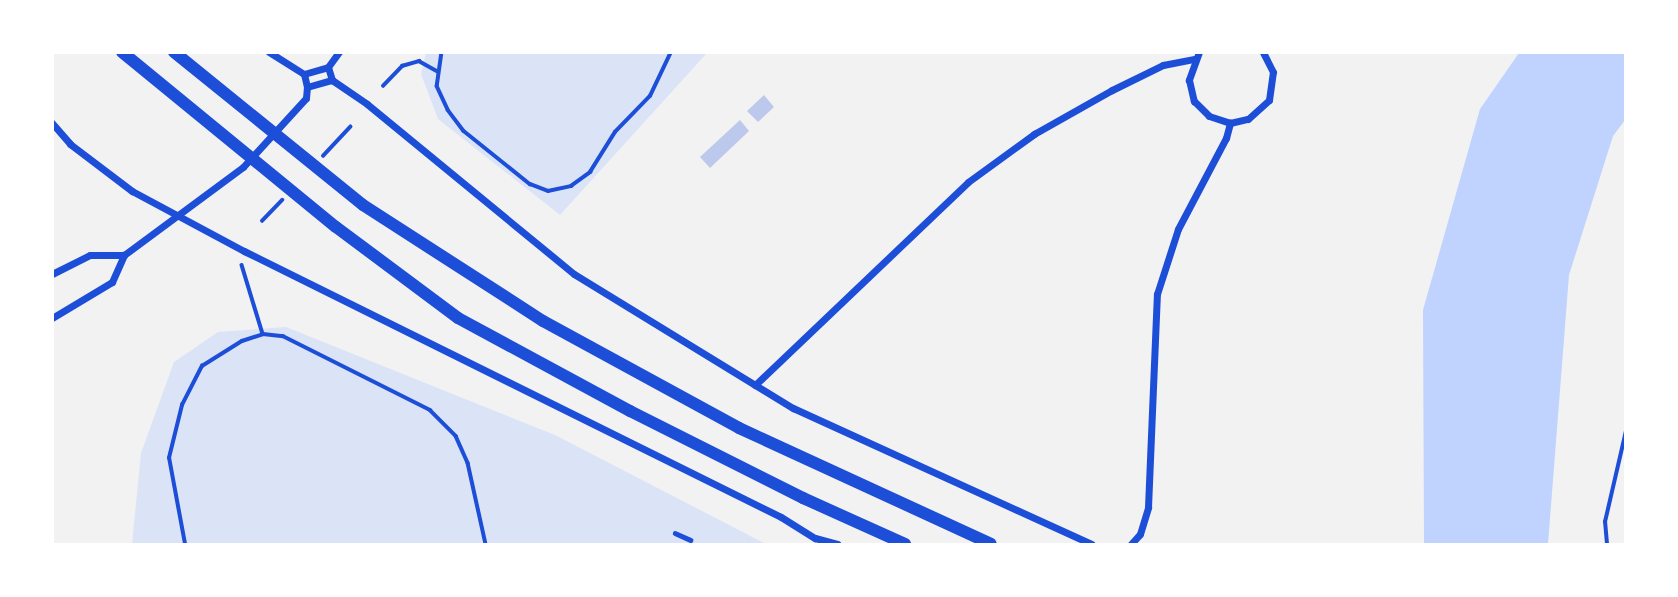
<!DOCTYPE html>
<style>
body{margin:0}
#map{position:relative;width:1678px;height:597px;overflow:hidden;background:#f2f2f2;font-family:"PT Sans",sans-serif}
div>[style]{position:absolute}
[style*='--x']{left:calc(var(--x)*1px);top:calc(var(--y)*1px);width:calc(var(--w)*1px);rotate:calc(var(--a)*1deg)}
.green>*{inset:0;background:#dbe4f7}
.water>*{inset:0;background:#bfd3fe}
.building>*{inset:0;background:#bdc9ec}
.path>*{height:3.5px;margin:-1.75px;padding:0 1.75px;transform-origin:1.75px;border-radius:1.75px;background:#1d4ed8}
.service>*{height:4.5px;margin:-2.25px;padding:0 2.25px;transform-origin:2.25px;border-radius:2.25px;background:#1d4ed8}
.minor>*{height:7px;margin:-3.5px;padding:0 3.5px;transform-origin:3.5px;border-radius:3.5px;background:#1d4ed8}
.secondary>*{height:12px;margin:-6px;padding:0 6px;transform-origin:6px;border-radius:6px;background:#1d4ed8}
span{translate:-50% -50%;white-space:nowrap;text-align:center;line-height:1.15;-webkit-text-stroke:6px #fff;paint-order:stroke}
.frame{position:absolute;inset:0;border:54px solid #fff;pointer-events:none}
</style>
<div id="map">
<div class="green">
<div style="clip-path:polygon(426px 53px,707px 53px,560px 215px,438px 119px,421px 74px)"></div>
<div style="clip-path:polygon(286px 327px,555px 435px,766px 544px,132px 544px,141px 453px,174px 362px,218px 332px)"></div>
</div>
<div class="water">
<div style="clip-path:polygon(1519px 53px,1625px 53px,1625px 120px,1613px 136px,1569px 275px,1548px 544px,1424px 544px,1423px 310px,1480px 109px)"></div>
</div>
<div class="building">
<div style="clip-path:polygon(764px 95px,774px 107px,758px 122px,747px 111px)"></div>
<div style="clip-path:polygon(740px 120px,749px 131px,710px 168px,700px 157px)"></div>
</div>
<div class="path">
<div style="--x:442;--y:52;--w:34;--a:98"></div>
<div style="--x:437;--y:86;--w:26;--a:65"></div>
<div style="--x:448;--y:110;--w:26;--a:53"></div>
<div style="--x:464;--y:131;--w:85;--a:38.8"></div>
<div style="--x:530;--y:184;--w:19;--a:21"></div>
<div style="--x:548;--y:191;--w:24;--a:-12"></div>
<div style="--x:571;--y:186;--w:24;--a:-36"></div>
<div style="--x:590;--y:172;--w:47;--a:-58"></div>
<div style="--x:615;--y:132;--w:50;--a:-45.8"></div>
<div style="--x:650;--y:96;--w:49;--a:-64.5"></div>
<div style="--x:383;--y:86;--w:28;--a:-46"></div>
<div style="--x:402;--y:66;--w:18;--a:-16"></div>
<div style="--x:419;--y:61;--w:21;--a:29"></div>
<div style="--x:323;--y:156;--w:40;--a:-47"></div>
<div style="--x:262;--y:221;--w:29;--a:-46"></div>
<div style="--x:242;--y:265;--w:72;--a:73.1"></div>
<div style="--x:185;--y:544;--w:87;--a:-100.5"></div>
<div style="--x:169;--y:458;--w:55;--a:-76.2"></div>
<div style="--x:182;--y:405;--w:44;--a:-62.9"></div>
<div style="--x:202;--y:366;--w:47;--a:-32"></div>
<div style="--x:242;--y:341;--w:22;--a:-18"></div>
<div style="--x:263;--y:334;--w:20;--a:6"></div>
<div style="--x:283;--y:336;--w:165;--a:26.7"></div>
<div style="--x:430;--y:410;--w:37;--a:45"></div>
<div style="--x:456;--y:436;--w:30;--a:66"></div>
<div style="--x:468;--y:463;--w:83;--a:77.5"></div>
<div style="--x:1607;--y:544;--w:22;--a:-95"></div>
<div style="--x:1605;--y:522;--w:93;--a:-77"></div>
</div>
<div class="service">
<div style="--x:675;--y:533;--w:17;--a:24"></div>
</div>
<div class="minor">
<div style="--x:269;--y:52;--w:41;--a:32.2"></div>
<div style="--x:1199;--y:52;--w:30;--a:110"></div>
<div style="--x:1189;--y:80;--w:22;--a:77"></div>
<div style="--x:1194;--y:101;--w:21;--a:45"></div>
<div style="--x:1209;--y:116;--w:22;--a:18"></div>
<div style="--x:1230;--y:123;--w:18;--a:-13"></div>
<div style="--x:1248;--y:119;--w:28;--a:-42"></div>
<div style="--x:1269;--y:100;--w:28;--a:-82"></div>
<div style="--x:1273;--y:72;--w:22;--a:-117"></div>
<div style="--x:328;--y:67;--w:14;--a:73"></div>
<div style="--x:332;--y:80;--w:42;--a:34.4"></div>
<div style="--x:367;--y:104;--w:268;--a:39.4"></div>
<div style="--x:574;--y:274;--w:257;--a:31.5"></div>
<div style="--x:793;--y:408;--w:328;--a:24.5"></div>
<div style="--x:304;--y:74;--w:25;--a:-16"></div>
<div style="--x:328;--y:67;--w:19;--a:-54"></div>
<div style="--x:307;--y:87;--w:26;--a:-16"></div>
<div style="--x:52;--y:123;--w:28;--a:49"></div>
<div style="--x:70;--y:144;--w:78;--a:37.2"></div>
<div style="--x:132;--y:191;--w:127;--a:28.2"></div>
<div style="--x:244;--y:251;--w:599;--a:26.35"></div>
<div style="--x:781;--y:517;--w:40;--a:32"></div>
<div style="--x:815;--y:538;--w:23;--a:15"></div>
<div style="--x:52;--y:274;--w:42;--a:-26.6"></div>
<div style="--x:90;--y:255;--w:34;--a:0"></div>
<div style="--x:52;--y:318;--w:70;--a:-31"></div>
<div style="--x:112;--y:282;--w:30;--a:-66"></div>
<div style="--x:124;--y:255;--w:148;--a:-36.5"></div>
<div style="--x:243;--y:167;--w:93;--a:-47.6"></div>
<div style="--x:306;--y:98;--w:11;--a:-85"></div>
<div style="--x:307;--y:87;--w:13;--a:-103"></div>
<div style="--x:755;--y:385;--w:294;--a:-43.6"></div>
<div style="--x:968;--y:182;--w:82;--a:-36"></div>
<div style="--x:1034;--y:134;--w:90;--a:-29.4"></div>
<div style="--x:1112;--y:90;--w:57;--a:-26.1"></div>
<div style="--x:1163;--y:65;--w:32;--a:-11"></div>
<div style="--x:1131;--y:544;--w:13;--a:-48"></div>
<div style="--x:1140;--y:534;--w:28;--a:-73"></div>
<div style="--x:1148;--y:507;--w:213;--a:-87.6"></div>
<div style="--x:1157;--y:294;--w:68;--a:-72.1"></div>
<div style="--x:1178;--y:229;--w:103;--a:-62.2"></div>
<div style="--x:1226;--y:138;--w:16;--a:-75"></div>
</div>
<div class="secondary">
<div style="--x:122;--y:52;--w:276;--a:39.3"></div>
<div style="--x:336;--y:227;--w:152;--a:36.7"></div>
<div style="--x:458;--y:318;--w:196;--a:28.4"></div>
<div style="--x:630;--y:411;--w:194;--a:26.7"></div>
<div style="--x:803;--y:498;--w:112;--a:24.3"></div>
<div style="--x:174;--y:52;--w:243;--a:39"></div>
<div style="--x:363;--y:205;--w:214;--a:32.8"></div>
<div style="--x:543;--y:321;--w:223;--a:28.6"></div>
<div style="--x:739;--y:428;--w:277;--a:24.7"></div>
</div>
<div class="frame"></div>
</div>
